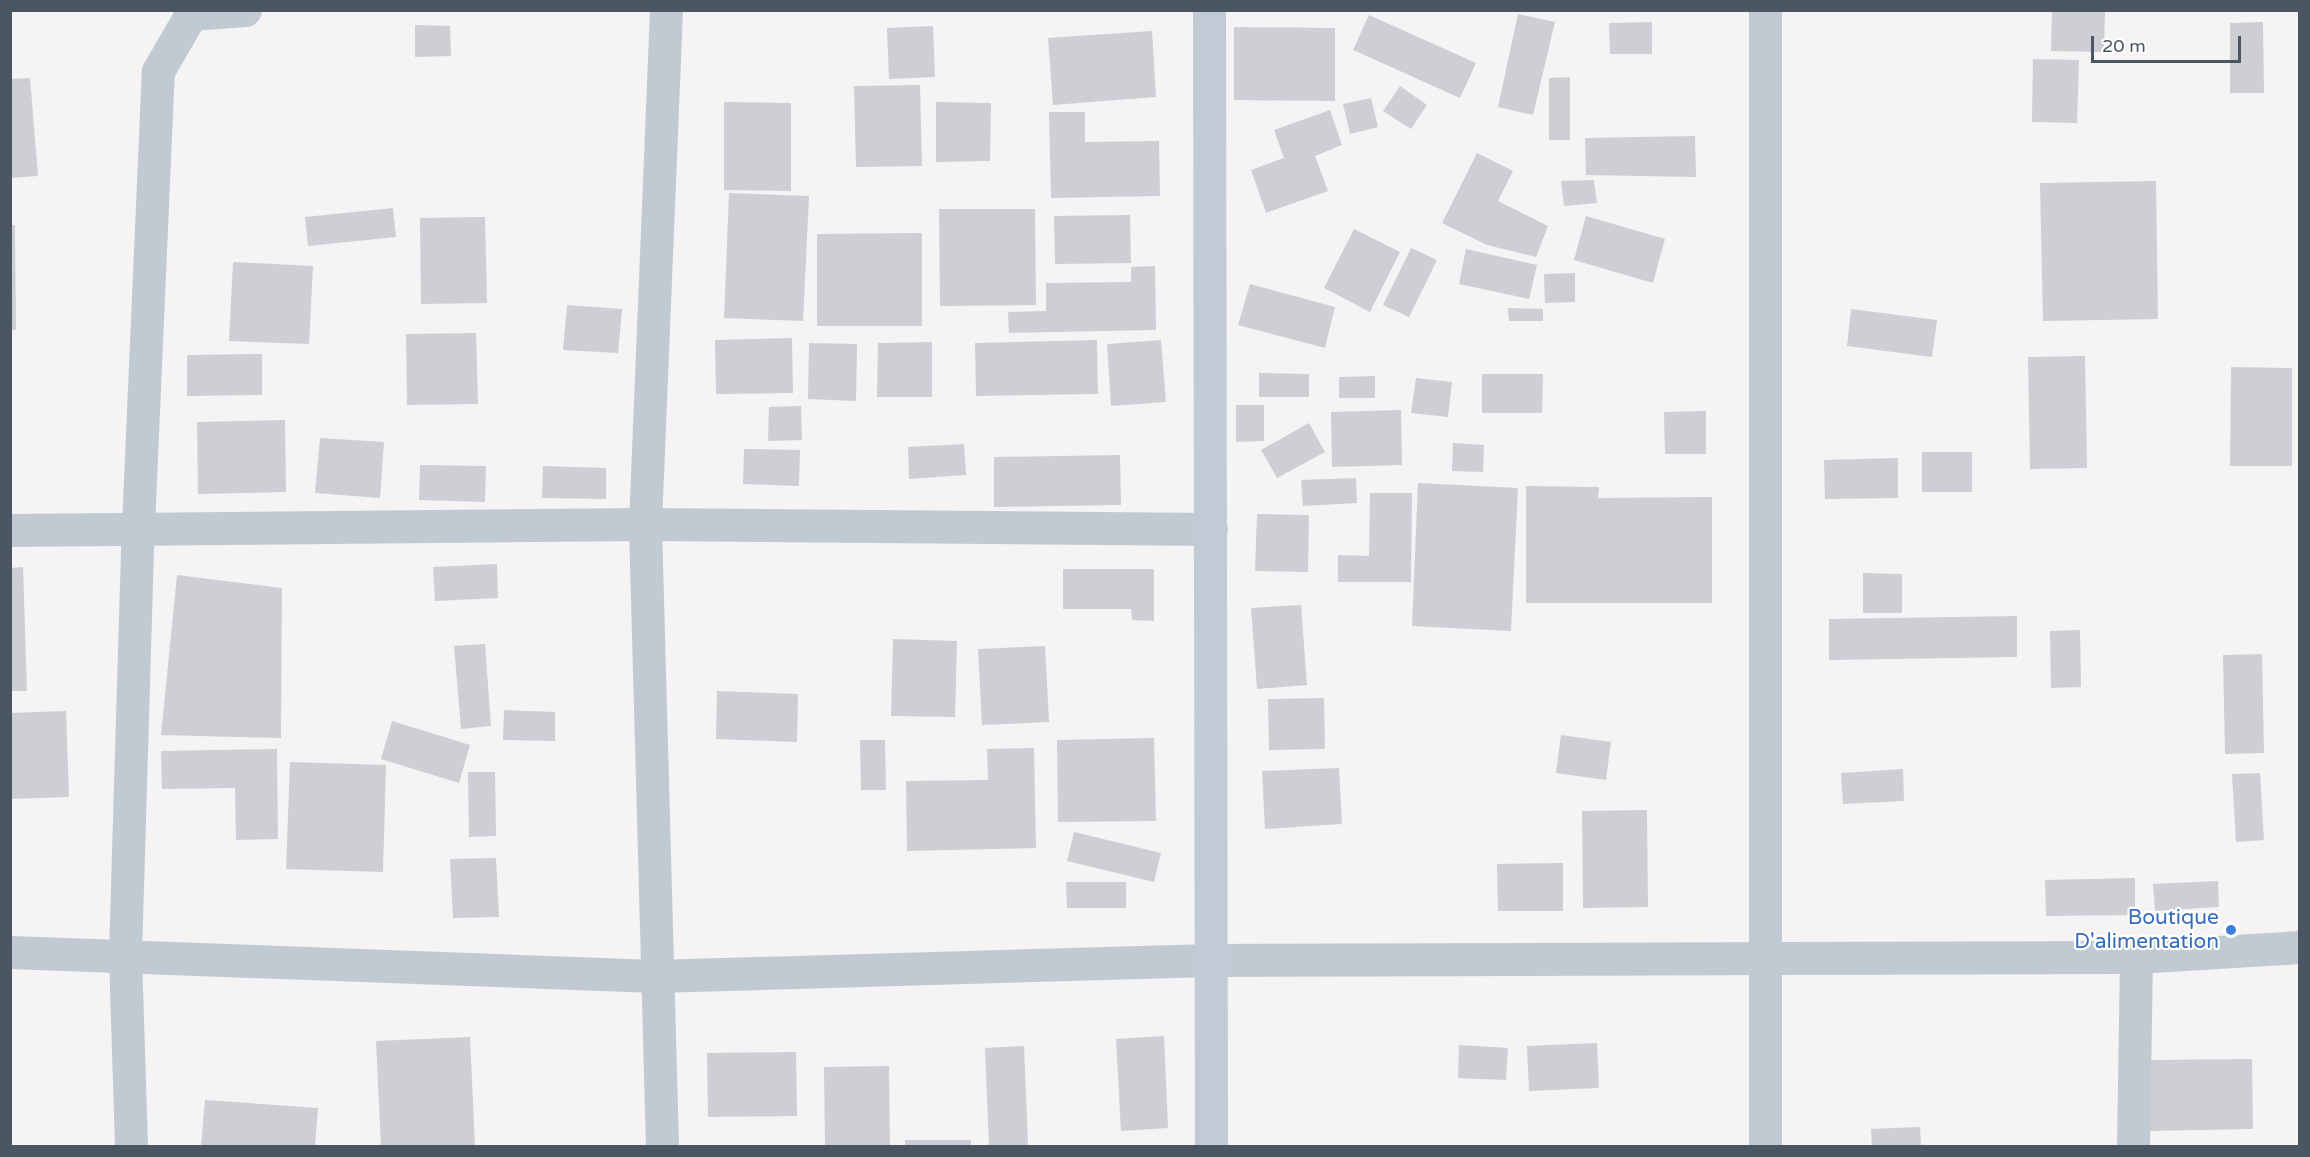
<!DOCTYPE html>
<style>
body{margin:0}
#map{position:relative;width:2310px;height:1157px;overflow:hidden;background:#f5f3f3;font-family:"Varela Round",sans-serif}
div>[style]{position:absolute}
[style*='--x']{left:calc(var(--x)*1px);top:calc(var(--y)*1px);width:calc(var(--w)*1px);rotate:calc(var(--a)*1deg)}
.building>*{inset:0;background:#cdcfd5}
.street>*{height:33px;margin:-16.5px;padding:0 16.5px;transform-origin:16.5px;border-radius:16.5px;background:#c1cad2}
.secondary>*{height:33px;margin:-16.5px;padding:0 16.5px;transform-origin:16.5px;border-radius:16.5px;background:#c1cbd6}
.dots>*{width:16px;height:16px;translate:-50% -50%;box-sizing:border-box;border:3px solid #fff;border-radius:50%}
span{translate:-50% -50%;white-space:nowrap;text-align:center;line-height:1.15;-webkit-text-stroke:4.5px #fff;paint-order:stroke}
.shop-label{font-size:21px;color:#366cbe}
.right{translate:-100% -50%;text-align:right}
.frame{position:absolute;inset:0;border:12px solid #4a5661;pointer-events:none}
.scale{position:absolute;left:2091px;top:36px;width:150px;height:27px;box-sizing:border-box;border:3px solid #4a5661;border-top:0;padding-left:8px;font-size:18px;line-height:21px;white-space:nowrap;color:#4a5661;-webkit-text-stroke:4px #fff;paint-order:stroke}
</style>
<div id="map">
<div class="building">
<div style="clip-path:polygon(2052px 10px,2105px 10px,2104px 52px,2051px 51px)"></div>
<div style="clip-path:polygon(1518px 14px,1555px 22px,1533px 115px,1498px 107px)"></div>
<div style="clip-path:polygon(1369px 15px,1476px 63px,1460px 98px,1353px 50px)"></div>
<div style="clip-path:polygon(1652px 22px,1652px 54px,1610px 54px,1609px 23px)"></div>
<div style="clip-path:polygon(2263px 22px,2264px 93px,2230px 93px,2230px 23px)"></div>
<div style="clip-path:polygon(415px 25px,450px 26px,451px 56px,415px 57px)"></div>
<div style="clip-path:polygon(933px 26px,935px 77px,889px 79px,887px 28px)"></div>
<div style="clip-path:polygon(1234px 27px,1335px 28px,1335px 101px,1234px 100px)"></div>
<div style="clip-path:polygon(1152px 31px,1156px 97px,1053px 105px,1048px 38px)"></div>
<div style="clip-path:polygon(2033px 59px,2079px 60px,2077px 123px,2032px 122px)"></div>
<div style="clip-path:polygon(1570px 77px,1570px 140px,1549px 140px,1549px 78px)"></div>
<div style="clip-path:polygon(30px 78px,38px 176px,10px 178px,10px 79px)"></div>
<div style="clip-path:polygon(920px 85px,922px 166px,856px 167px,854px 86px)"></div>
<div style="clip-path:polygon(1400px 86px,1427px 105px,1411px 129px,1383px 111px)"></div>
<div style="clip-path:polygon(1371px 98px,1378px 127px,1350px 134px,1343px 104px)"></div>
<div style="clip-path:polygon(724px 102px,791px 103px,791px 191px,724px 190px)"></div>
<div style="clip-path:polygon(936px 102px,991px 103px,990px 161px,936px 162px)"></div>
<div style="clip-path:polygon(1330px 110px,1342px 145px,1315px 156px,1328px 191px,1266px 213px,1251px 170px,1284px 158px,1274px 130px)"></div>
<div style="clip-path:polygon(1049px 112px,1085px 112px,1085px 142px,1159px 141px,1160px 196px,1051px 198px)"></div>
<div style="clip-path:polygon(1695px 136px,1696px 177px,1586px 175px,1585px 138px)"></div>
<div style="clip-path:polygon(1477px 153px,1513px 171px,1498px 201px,1548px 226px,1536px 257px,1487px 245px,1442px 223px)"></div>
<div style="clip-path:polygon(1594px 180px,1597px 203px,1564px 206px,1561px 181px)"></div>
<div style="clip-path:polygon(2156px 181px,2158px 319px,2043px 321px,2040px 183px)"></div>
<div style="clip-path:polygon(729px 193px,809px 196px,803px 321px,724px 318px)"></div>
<div style="clip-path:polygon(393px 208px,396px 237px,308px 246px,305px 217px)"></div>
<div style="clip-path:polygon(939px 209px,1035px 209px,1036px 305px,940px 306px)"></div>
<div style="clip-path:polygon(1130px 215px,1131px 263px,1055px 264px,1054px 216px)"></div>
<div style="clip-path:polygon(1586px 216px,1665px 239px,1653px 283px,1574px 260px)"></div>
<div style="clip-path:polygon(485px 217px,487px 303px,421px 304px,420px 218px)"></div>
<div style="clip-path:polygon(10px 225px,15px 225px,16px 330px,10px 330px)"></div>
<div style="clip-path:polygon(1354px 229px,1400px 252px,1370px 312px,1324px 288px)"></div>
<div style="clip-path:polygon(922px 233px,922px 326px,817px 326px,817px 234px)"></div>
<div style="clip-path:polygon(1411px 248px,1437px 260px,1409px 317px,1383px 305px)"></div>
<div style="clip-path:polygon(1466px 249px,1537px 265px,1529px 299px,1459px 284px)"></div>
<div style="clip-path:polygon(233px 262px,313px 266px,309px 344px,229px 341px)"></div>
<div style="clip-path:polygon(1155px 266px,1156px 330px,1009px 333px,1008px 312px,1046px 311px,1046px 283px,1131px 282px,1131px 267px)"></div>
<div style="clip-path:polygon(1575px 273px,1575px 302px,1545px 303px,1544px 274px)"></div>
<div style="clip-path:polygon(1250px 284px,1335px 307px,1325px 348px,1238px 325px)"></div>
<div style="clip-path:polygon(567px 305px,622px 309px,618px 353px,563px 350px)"></div>
<div style="clip-path:polygon(1508px 308px,1543px 309px,1543px 321px,1509px 321px)"></div>
<div style="clip-path:polygon(1851px 309px,1937px 320px,1932px 357px,1847px 346px)"></div>
<div style="clip-path:polygon(476px 333px,478px 404px,407px 405px,406px 334px)"></div>
<div style="clip-path:polygon(792px 338px,793px 393px,716px 394px,715px 340px)"></div>
<div style="clip-path:polygon(1097px 340px,1098px 394px,976px 396px,975px 343px)"></div>
<div style="clip-path:polygon(1161px 340px,1166px 402px,1111px 406px,1107px 344px)"></div>
<div style="clip-path:polygon(932px 342px,932px 397px,877px 397px,878px 343px)"></div>
<div style="clip-path:polygon(809px 343px,857px 344px,856px 401px,808px 399px)"></div>
<div style="clip-path:polygon(262px 354px,262px 395px,187px 396px,187px 355px)"></div>
<div style="clip-path:polygon(2085px 356px,2087px 468px,2030px 469px,2028px 357px)"></div>
<div style="clip-path:polygon(2231px 367px,2292px 368px,2292px 466px,2230px 466px)"></div>
<div style="clip-path:polygon(1259px 373px,1309px 374px,1309px 397px,1259px 397px)"></div>
<div style="clip-path:polygon(1482px 374px,1543px 374px,1542px 413px,1482px 413px)"></div>
<div style="clip-path:polygon(1375px 376px,1375px 398px,1339px 398px,1339px 377px)"></div>
<div style="clip-path:polygon(1416px 378px,1452px 382px,1448px 417px,1411px 413px)"></div>
<div style="clip-path:polygon(1236px 405px,1264px 405px,1264px 441px,1236px 442px)"></div>
<div style="clip-path:polygon(801px 406px,802px 440px,768px 441px,769px 407px)"></div>
<div style="clip-path:polygon(1401px 410px,1402px 465px,1332px 467px,1331px 412px)"></div>
<div style="clip-path:polygon(1706px 411px,1706px 454px,1665px 454px,1664px 412px)"></div>
<div style="clip-path:polygon(285px 420px,286px 492px,198px 494px,197px 422px)"></div>
<div style="clip-path:polygon(1309px 423px,1325px 452px,1277px 478px,1261px 450px)"></div>
<div style="clip-path:polygon(320px 438px,384px 442px,380px 498px,315px 493px)"></div>
<div style="clip-path:polygon(1453px 443px,1484px 445px,1483px 472px,1452px 471px)"></div>
<div style="clip-path:polygon(964px 444px,966px 475px,909px 479px,908px 447px)"></div>
<div style="clip-path:polygon(744px 449px,800px 450px,799px 486px,743px 484px)"></div>
<div style="clip-path:polygon(1922px 452px,1972px 452px,1972px 492px,1922px 492px)"></div>
<div style="clip-path:polygon(1120px 455px,1121px 505px,994px 507px,994px 457px)"></div>
<div style="clip-path:polygon(1898px 458px,1898px 498px,1825px 499px,1824px 460px)"></div>
<div style="clip-path:polygon(420px 465px,486px 466px,485px 502px,419px 500px)"></div>
<div style="clip-path:polygon(543px 466px,606px 468px,606px 499px,542px 498px)"></div>
<div style="clip-path:polygon(1356px 478px,1357px 503px,1303px 506px,1301px 480px)"></div>
<div style="clip-path:polygon(1418px 483px,1518px 488px,1511px 631px,1412px 626px)"></div>
<div style="clip-path:polygon(1526px 486px,1599px 487px,1598px 498px,1712px 497px,1712px 603px,1526px 603px)"></div>
<div style="clip-path:polygon(1370px 493px,1412px 493px,1411px 582px,1338px 582px,1338px 555px,1369px 556px)"></div>
<div style="clip-path:polygon(1257px 514px,1309px 515px,1308px 572px,1255px 571px)"></div>
<div style="clip-path:polygon(497px 564px,498px 598px,435px 601px,433px 567px)"></div>
<div style="clip-path:polygon(23px 567px,27px 691px,10px 691px,10px 568px)"></div>
<div style="clip-path:polygon(1063px 569px,1154px 569px,1154px 621px,1132px 620px,1131px 609px,1063px 609px)"></div>
<div style="clip-path:polygon(1863px 573px,1902px 574px,1902px 613px,1863px 613px)"></div>
<div style="clip-path:polygon(177px 575px,282px 588px,281px 738px,161px 735px)"></div>
<div style="clip-path:polygon(1301px 605px,1307px 685px,1257px 689px,1251px 608px)"></div>
<div style="clip-path:polygon(2017px 616px,2017px 657px,1829px 660px,1829px 619px)"></div>
<div style="clip-path:polygon(2080px 630px,2081px 687px,2051px 688px,2050px 631px)"></div>
<div style="clip-path:polygon(893px 639px,957px 641px,955px 717px,891px 716px)"></div>
<div style="clip-path:polygon(485px 644px,491px 726px,461px 729px,454px 646px)"></div>
<div style="clip-path:polygon(1045px 646px,1049px 722px,982px 725px,978px 649px)"></div>
<div style="clip-path:polygon(2262px 654px,2264px 753px,2225px 754px,2223px 655px)"></div>
<div style="clip-path:polygon(717px 691px,798px 694px,797px 742px,716px 739px)"></div>
<div style="clip-path:polygon(1324px 698px,1325px 749px,1269px 750px,1268px 699px)"></div>
<div style="clip-path:polygon(504px 710px,555px 712px,555px 741px,503px 740px)"></div>
<div style="clip-path:polygon(66px 711px,69px 797px,10px 799px,10px 713px)"></div>
<div style="clip-path:polygon(392px 721px,470px 745px,459px 783px,381px 759px)"></div>
<div style="clip-path:polygon(1561px 735px,1611px 742px,1606px 780px,1556px 773px)"></div>
<div style="clip-path:polygon(1154px 738px,1156px 821px,1058px 822px,1057px 740px)"></div>
<div style="clip-path:polygon(860px 740px,885px 740px,886px 790px,861px 790px)"></div>
<div style="clip-path:polygon(1034px 748px,1036px 848px,907px 851px,906px 781px,988px 780px,987px 749px)"></div>
<div style="clip-path:polygon(277px 749px,278px 839px,236px 840px,235px 788px,162px 789px,161px 751px)"></div>
<div style="clip-path:polygon(290px 762px,386px 765px,383px 872px,286px 869px)"></div>
<div style="clip-path:polygon(1339px 768px,1342px 824px,1265px 829px,1262px 771px)"></div>
<div style="clip-path:polygon(1903px 769px,1904px 801px,1843px 804px,1841px 773px)"></div>
<div style="clip-path:polygon(468px 772px,495px 772px,496px 836px,469px 837px)"></div>
<div style="clip-path:polygon(2260px 773px,2264px 840px,2236px 842px,2232px 774px)"></div>
<div style="clip-path:polygon(1647px 810px,1648px 907px,1583px 908px,1582px 811px)"></div>
<div style="clip-path:polygon(1074px 832px,1161px 853px,1154px 882px,1067px 861px)"></div>
<div style="clip-path:polygon(496px 858px,499px 917px,453px 918px,450px 859px)"></div>
<div style="clip-path:polygon(1563px 863px,1563px 911px,1498px 911px,1497px 864px)"></div>
<div style="clip-path:polygon(2135px 878px,2135px 915px,2046px 916px,2045px 880px)"></div>
<div style="clip-path:polygon(2218px 881px,2219px 907px,2155px 911px,2153px 884px)"></div>
<div style="clip-path:polygon(1066px 882px,1126px 882px,1126px 908px,1067px 908px)"></div>
<div style="clip-path:polygon(1164px 1036px,1168px 1128px,1121px 1131px,1116px 1039px)"></div>
<div style="clip-path:polygon(470px 1037px,475px 1146px,381px 1146px,376px 1041px)"></div>
<div style="clip-path:polygon(1597px 1043px,1599px 1088px,1529px 1091px,1527px 1046px)"></div>
<div style="clip-path:polygon(1459px 1045px,1508px 1048px,1506px 1080px,1458px 1078px)"></div>
<div style="clip-path:polygon(1024px 1046px,1028px 1145px,989px 1146px,985px 1048px)"></div>
<div style="clip-path:polygon(796px 1052px,797px 1116px,708px 1117px,707px 1053px)"></div>
<div style="clip-path:polygon(2252px 1059px,2253px 1129px,2150px 1131px,2149px 1060px)"></div>
<div style="clip-path:polygon(889px 1066px,890px 1146px,825px 1146px,824px 1067px)"></div>
<div style="clip-path:polygon(205px 1100px,318px 1108px,315px 1146px,201px 1146px)"></div>
<div style="clip-path:polygon(1920px 1127px,1921px 1146px,1872px 1146px,1871px 1129px)"></div>
<div style="clip-path:polygon(905px 1140px,971px 1140px,971px 1146px,905px 1146px)"></div>
</div>
<div class="street">
<div style="--x:1765;--y:10;--w:1136;--a:90"></div>
<div style="--x:10;--y:530;--w:635;--a:-0.54"></div>
<div style="--x:645;--y:524;--w:566;--a:0.51"></div>
<div style="--x:10;--y:952;--w:645;--a:2.13"></div>
<div style="--x:655;--y:976;--w:556;--a:-1.65"></div>
<div style="--x:1211;--y:960;--w:925;--a:-0.19"></div>
<div style="--x:2136;--y:957;--w:164;--a:-3.5"></div>
<div style="--x:131;--y:1146;--w:192;--a:-91.8"></div>
<div style="--x:125;--y:954;--w:428;--a:-88.3"></div>
<div style="--x:138;--y:526;--w:455;--a:-87.5"></div>
<div style="--x:158;--y:71;--w:66;--a:-59.9"></div>
<div style="--x:191;--y:14;--w:54;--a:-4.2"></div>
<div style="--x:662;--y:1146;--w:622;--a:-91.57"></div>
<div style="--x:645;--y:524;--w:514;--a:-87.66"></div>
<div style="--x:2133;--y:1146;--w:189;--a:-89.1"></div>
</div>
<div class="secondary">
<div style="--x:1209;--y:10;--w:1136;--a:89.9"></div>
</div>
<div class="dots">
<div style="left:2231px;top:930px;background:#3f7fe0"></div>
</div>
<div class="shop-label">
<span class="right" style="left:2219px;top:930px">Boutique<br>D'alimentation</span>
</div>
<div class="frame"></div>
<div class="scale">20 m</div>
</div>
